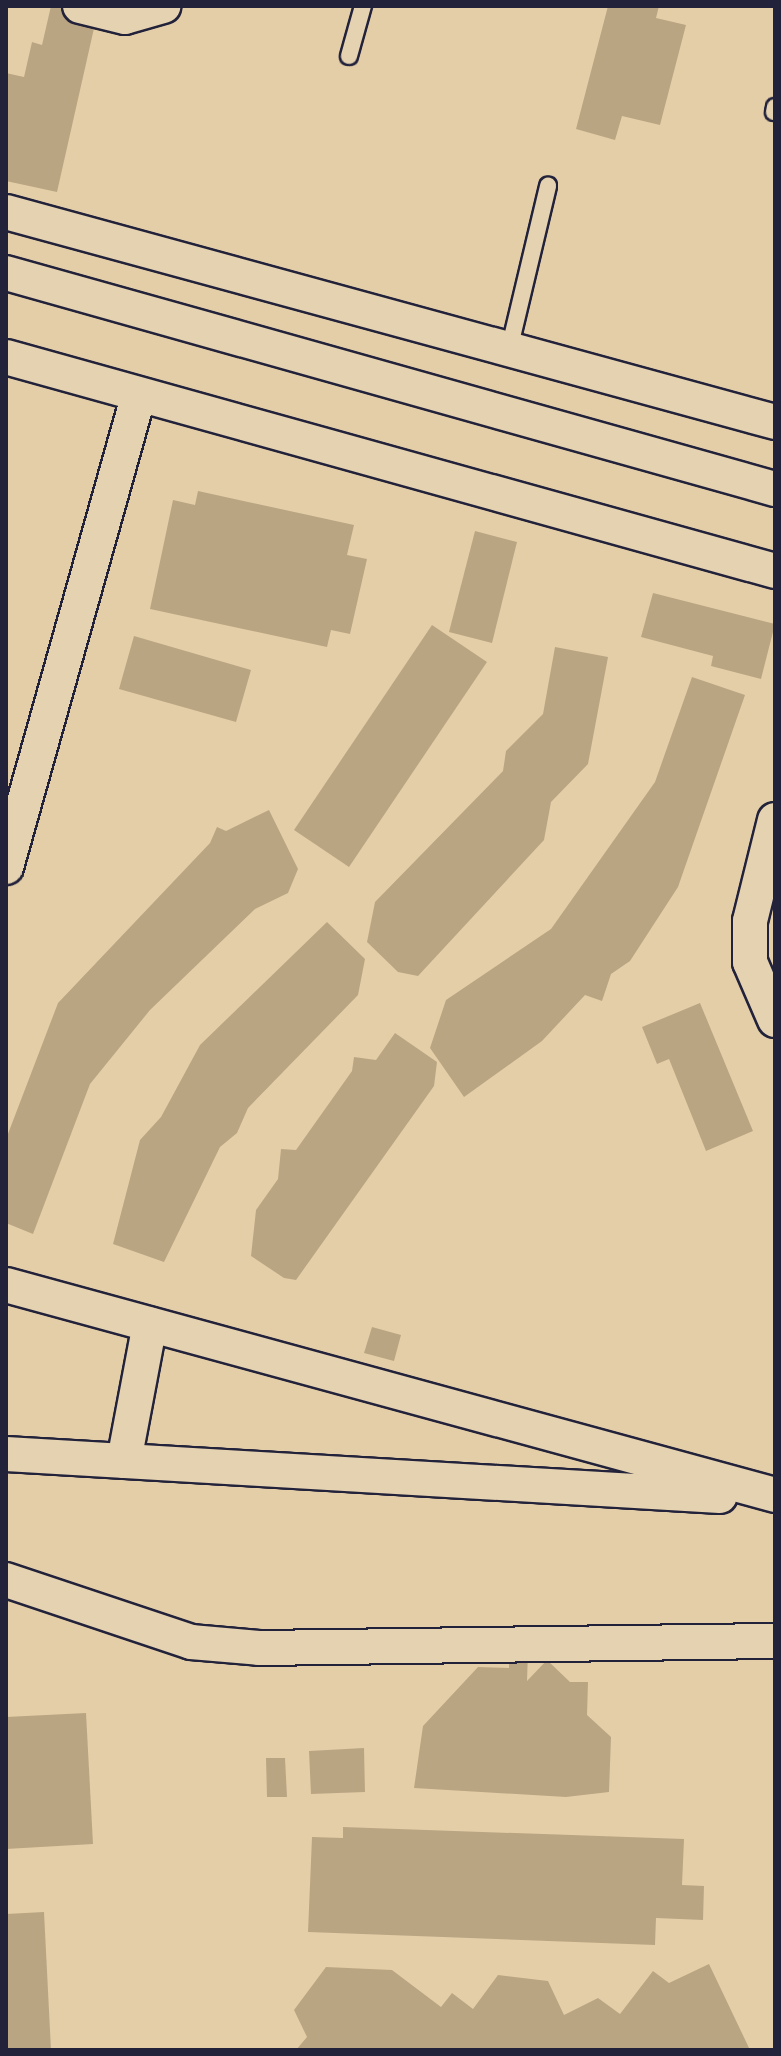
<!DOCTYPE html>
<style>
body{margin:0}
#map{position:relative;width:781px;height:2056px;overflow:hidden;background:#e4cea8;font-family:Kalam,sans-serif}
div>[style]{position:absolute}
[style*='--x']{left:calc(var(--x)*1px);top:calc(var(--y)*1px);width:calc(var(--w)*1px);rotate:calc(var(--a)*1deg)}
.building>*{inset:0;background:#baa583}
.roads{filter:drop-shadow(2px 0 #22223b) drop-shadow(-2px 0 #22223b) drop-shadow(0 2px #22223b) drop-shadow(0 -2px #22223b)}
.service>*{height:16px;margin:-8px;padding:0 8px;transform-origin:8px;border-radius:8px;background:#e5d2b0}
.minor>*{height:34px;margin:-17px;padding:0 17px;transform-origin:17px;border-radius:17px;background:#e5d2b0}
span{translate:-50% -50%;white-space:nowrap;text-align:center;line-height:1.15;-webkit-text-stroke:6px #e5d2b0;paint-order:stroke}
.frame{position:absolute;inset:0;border:8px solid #22223b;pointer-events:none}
</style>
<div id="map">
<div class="building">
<div style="clip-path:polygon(51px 6px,97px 15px,57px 192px,6px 181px,6px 73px,24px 77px,32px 42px,42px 45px)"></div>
<div style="clip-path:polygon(608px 6px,659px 6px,656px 18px,686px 25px,660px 125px,622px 116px,615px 140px,576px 129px)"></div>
<div style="clip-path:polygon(198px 491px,354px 525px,347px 555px,367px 559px,350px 634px,331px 630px,327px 647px,150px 609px,173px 500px,195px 505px)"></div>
<div style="clip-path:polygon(475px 531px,517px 542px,492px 643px,449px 632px)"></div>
<div style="clip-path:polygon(653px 593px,775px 624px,761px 679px,711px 666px,713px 656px,641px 637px)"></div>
<div style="clip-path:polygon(432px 625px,487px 662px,349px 867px,294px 830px)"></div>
<div style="clip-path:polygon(134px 636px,251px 670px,236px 722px,119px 689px)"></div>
<div style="clip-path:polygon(555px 647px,608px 657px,588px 764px,551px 802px,544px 840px,418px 976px,398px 972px,367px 942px,375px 902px,503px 771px,506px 751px,543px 714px)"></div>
<div style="clip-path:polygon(692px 677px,745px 695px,678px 887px,630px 961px,611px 974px,602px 1001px,585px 995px,542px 1041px,464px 1097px,430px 1048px,446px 1000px,551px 929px,655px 782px)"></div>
<div style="clip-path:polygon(269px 810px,298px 869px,288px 893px,255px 909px,150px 1010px,90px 1084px,33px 1234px,6px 1223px,6px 1139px,58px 1003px,210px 843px,217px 827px,226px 831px)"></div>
<div style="clip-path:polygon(327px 922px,365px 959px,358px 995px,248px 1108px,237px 1133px,220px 1147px,164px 1262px,113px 1244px,140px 1140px,161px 1117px,200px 1045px)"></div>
<div style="clip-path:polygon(700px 1003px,753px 1131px,706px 1151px,669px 1059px,657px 1064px,642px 1027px)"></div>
<div style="clip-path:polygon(395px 1033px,437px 1062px,434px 1086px,296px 1280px,284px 1278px,251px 1256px,256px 1210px,278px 1179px,281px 1149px,296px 1150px,352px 1071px,354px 1057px,376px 1060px)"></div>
<div style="clip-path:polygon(372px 1327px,401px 1335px,394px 1361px,364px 1353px)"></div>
<div style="clip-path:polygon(509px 1652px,528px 1652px,527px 1681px,547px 1660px,570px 1682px,588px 1682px,587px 1715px,611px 1737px,609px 1792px,566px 1797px,414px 1788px,423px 1726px,478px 1667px,509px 1668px)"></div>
<div style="clip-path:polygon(86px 1713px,93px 1844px,6px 1849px,6px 1717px)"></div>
<div style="clip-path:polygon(364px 1748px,365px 1792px,311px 1794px,309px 1751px)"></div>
<div style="clip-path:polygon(266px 1758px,285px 1758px,287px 1797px,267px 1797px)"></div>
<div style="clip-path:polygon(343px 1827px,684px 1839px,682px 1885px,704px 1886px,703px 1920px,656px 1918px,655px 1945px,308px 1932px,312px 1837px,343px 1838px)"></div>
<div style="clip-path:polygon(44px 1912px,51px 2050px,6px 2050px,6px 1914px)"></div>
<div style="clip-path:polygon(709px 1964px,750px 2050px,296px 2050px,307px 2037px,294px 2010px,326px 1967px,392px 1970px,441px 2007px,452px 1993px,473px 2009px,498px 1975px,548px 1981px,564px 2015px,598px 1998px,620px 2014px,653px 1971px,669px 1983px)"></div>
</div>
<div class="roads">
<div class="service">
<div style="--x:349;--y:56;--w:52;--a:-74.4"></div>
<div style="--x:774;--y:112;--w:5;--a:-79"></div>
<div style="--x:509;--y:350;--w:169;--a:-76.6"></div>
</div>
<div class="minor">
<div style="--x:80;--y:6;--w:46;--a:13.7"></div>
<div style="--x:125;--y:17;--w:40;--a:-16"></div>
<div style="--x:6;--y:212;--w:797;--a:15.27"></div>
<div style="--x:6;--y:273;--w:799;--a:15.69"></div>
<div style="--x:6;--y:357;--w:798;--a:15.55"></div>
<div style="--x:775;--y:820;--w:104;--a:103.9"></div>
<div style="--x:750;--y:921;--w:41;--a:90"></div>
<div style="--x:750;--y:962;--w:63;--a:66.7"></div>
<div style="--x:6;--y:867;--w:491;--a:-74.3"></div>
<div style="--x:6;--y:1285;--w:797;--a:15.27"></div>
<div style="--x:6;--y:1454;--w:715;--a:3.37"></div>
<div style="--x:124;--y:1461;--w:139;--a:-79.3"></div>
<div style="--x:6;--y:1580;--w:195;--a:18.5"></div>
<div style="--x:191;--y:1642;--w:68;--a:5"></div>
<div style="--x:259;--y:1648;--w:516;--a:-0.78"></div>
</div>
</div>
<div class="frame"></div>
</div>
